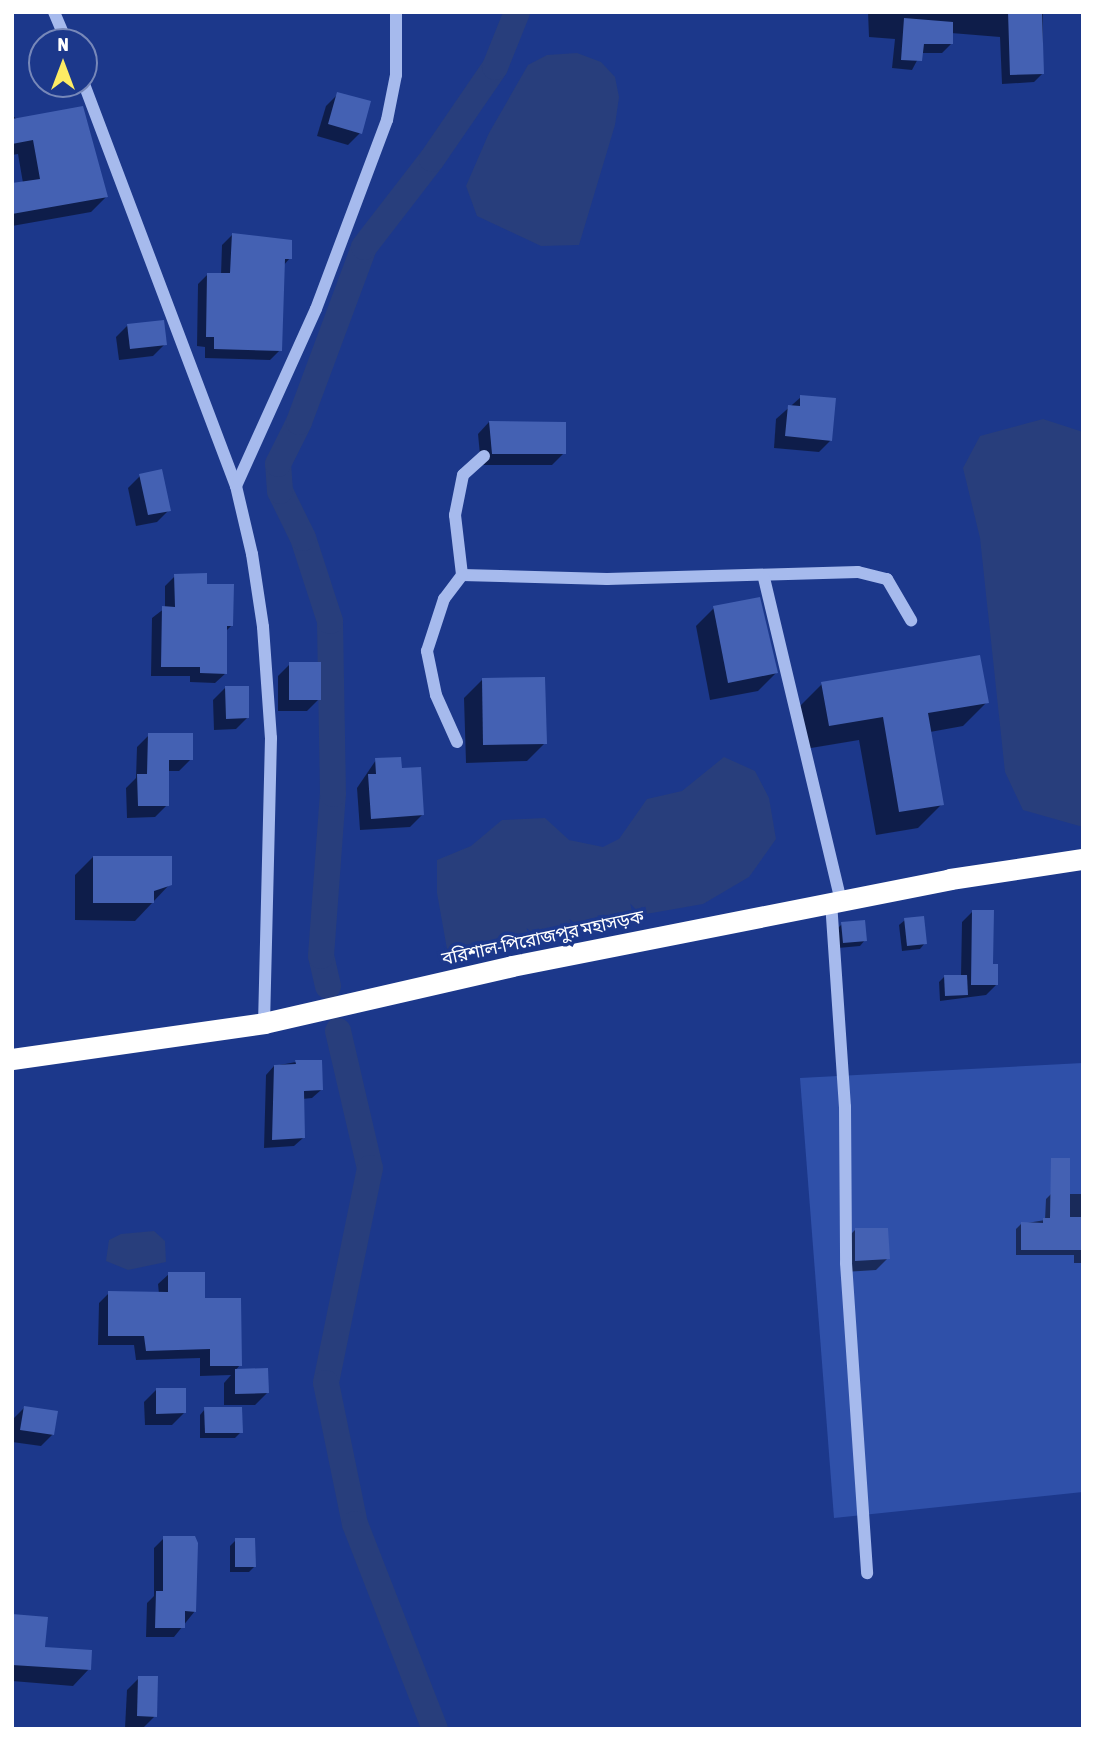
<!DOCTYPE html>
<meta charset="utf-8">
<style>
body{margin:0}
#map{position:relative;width:1095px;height:1741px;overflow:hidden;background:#1c388b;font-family:"Asap Condensed","Noto Sans Bengali",sans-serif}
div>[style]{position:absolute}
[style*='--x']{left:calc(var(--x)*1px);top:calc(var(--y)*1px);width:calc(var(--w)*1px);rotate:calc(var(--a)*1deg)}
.green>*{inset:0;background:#2f50a9}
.water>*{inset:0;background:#283e7c}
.shadow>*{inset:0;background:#0007}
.canal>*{height:26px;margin:-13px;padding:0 13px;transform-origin:13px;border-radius:13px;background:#283e7c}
.building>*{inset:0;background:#4461b3}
.minor>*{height:12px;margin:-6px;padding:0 6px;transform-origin:6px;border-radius:6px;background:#a6baed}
.highway>*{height:21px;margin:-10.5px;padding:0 10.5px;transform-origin:10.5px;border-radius:10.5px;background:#fff}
span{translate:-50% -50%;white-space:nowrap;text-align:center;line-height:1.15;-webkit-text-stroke:7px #1c388b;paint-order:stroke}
.street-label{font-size:18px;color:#fff}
.frame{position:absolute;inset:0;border:14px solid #fff;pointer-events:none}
.north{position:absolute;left:28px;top:28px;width:70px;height:70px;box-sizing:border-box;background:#1c388b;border:2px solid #7788b9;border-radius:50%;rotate:0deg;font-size:19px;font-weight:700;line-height:28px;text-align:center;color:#fff}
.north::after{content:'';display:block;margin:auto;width:24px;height:32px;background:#fdec64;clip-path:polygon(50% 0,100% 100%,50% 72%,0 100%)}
</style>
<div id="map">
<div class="green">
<div style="clip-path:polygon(1083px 1063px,1083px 1492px,834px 1518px,800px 1078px)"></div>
</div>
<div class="water">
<div style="clip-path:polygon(577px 53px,601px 62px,615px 77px,619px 97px,615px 125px,579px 245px,541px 246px,477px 216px,466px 186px,489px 133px,528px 65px,547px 55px)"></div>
<div style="clip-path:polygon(1043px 419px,1083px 432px,1083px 827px,1023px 810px,1005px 772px,980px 538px,963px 468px,980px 436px)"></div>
<div style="clip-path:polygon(724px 757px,755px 771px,769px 798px,776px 839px,749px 877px,703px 904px,447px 949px,437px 893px,437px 860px,471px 846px,502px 820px,545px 818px,569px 840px,603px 847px,619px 839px,647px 799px,682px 791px)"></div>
<div style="clip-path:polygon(154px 1231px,165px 1241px,166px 1262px,128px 1270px,106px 1261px,109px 1240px,121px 1234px)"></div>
</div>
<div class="shadow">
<div style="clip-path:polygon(868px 12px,1043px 12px,1043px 73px,1034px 82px,1002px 84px,1000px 37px,951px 33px,951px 44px,942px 53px,921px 53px,912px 70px,892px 68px,895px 39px,869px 37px)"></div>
<div style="clip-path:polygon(338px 94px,360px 133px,348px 145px,317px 136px,326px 106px)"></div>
<div style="clip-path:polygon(12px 115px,106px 197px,91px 212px,12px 226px,12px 185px,23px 183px,18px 154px,12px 155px)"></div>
<div style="clip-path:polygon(232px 235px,290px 258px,283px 266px,280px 350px,270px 360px,205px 358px,205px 347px,197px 346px,198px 284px,208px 274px,221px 275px,222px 245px)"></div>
<div style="clip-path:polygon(128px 325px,165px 344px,153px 356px,119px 360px,116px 337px)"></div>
<div style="clip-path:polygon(801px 397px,831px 440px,819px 452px,774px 448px,776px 419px)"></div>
<div style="clip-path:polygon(489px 422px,564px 453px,552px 465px,481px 465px,478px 434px)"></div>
<div style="clip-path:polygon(140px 476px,169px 510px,157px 522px,136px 526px,128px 488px)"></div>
<div style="clip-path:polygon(175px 576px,205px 586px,232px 625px,226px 631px,226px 673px,215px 683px,190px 682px,190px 676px,151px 676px,152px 618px,165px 608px,165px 586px)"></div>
<div style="clip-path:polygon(714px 608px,776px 673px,758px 691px,710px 700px,696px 626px)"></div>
<div style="clip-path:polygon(290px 664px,319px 699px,307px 711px,278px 711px,278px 676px)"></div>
<div style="clip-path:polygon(482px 680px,545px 743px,527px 761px,466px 763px,464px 698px)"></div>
<div style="clip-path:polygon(822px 684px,987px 702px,963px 726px,930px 732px,942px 804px,918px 828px,876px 835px,859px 740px,805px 749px,798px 708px)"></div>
<div style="clip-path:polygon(225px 688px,248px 717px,236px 729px,214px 730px,213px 700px)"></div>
<div style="clip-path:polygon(149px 735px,191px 759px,179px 771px,167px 771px,167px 805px,155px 817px,127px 818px,126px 788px,136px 778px,137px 747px)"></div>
<div style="clip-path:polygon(376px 760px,400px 770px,422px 815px,410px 827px,360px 830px,357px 788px)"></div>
<div style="clip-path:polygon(93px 857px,170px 884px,135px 921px,75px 920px,75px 875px)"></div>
<div style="clip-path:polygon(973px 911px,996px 985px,986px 995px,940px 1001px,939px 982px,944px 977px,961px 976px,962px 922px)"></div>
<div style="clip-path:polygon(905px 920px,925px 943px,920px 949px,902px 951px,899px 925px)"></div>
<div style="clip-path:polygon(842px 924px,865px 940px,860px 946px,838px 948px,836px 930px)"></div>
<div style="clip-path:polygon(296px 1062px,321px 1090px,312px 1098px,302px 1099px,303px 1138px,294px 1146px,264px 1148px,266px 1075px,274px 1066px)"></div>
<div style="clip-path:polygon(1051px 1194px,1083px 1194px,1083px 1263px,1074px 1263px,1074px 1255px,1016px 1255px,1016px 1229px,1021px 1224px,1045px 1220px,1046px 1199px)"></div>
<div style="clip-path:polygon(855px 1230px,888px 1258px,876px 1270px,844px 1272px,843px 1242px)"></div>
<div style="clip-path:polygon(169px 1274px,240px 1365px,235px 1371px,266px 1370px,267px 1393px,255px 1405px,224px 1405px,224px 1383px,231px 1375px,200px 1376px,200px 1358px,136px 1360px,134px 1345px,98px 1345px,99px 1303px,109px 1293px,159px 1294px,158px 1284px)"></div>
<div style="clip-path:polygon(156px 1390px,184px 1413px,172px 1425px,145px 1425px,144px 1402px)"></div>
<div style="clip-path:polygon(25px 1407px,53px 1434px,41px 1446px,12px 1442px,13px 1419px)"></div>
<div style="clip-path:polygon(205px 1409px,241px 1432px,235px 1438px,200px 1438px,200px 1415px)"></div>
<div style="clip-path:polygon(164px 1538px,195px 1611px,174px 1637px,146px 1637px,147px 1603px,154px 1596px,154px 1548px)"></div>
<div style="clip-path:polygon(236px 1540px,254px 1567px,249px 1572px,230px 1572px,230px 1546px)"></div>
<div style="clip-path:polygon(12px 1614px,43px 1648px,89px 1669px,73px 1686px,12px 1681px)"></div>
<div style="clip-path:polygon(139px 1678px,155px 1716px,143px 1728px,125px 1728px,127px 1690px)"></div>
</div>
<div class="canal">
<div style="--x:328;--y:986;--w:31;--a:-103"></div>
<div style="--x:321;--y:956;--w:162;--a:-85.8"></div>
<div style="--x:333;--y:794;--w:173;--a:-91"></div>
<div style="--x:330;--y:621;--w:87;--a:-108"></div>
<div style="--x:303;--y:538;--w:52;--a:-116.1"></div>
<div style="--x:280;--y:491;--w:27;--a:-94"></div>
<div style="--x:278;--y:464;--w:47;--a:-63.4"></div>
<div style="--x:299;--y:422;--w:187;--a:-69.6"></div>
<div style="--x:364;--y:247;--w:111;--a:-52.3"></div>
<div style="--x:432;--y:159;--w:112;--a:-55.6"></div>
<div style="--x:495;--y:67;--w:59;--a:-68.2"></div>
<div style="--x:338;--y:1031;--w:141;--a:76.9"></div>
<div style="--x:370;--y:1168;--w:219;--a:101.6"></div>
<div style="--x:326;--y:1383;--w:144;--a:78.4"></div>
<div style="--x:355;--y:1524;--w:220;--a:68.7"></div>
</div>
<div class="building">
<div style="clip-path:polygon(1008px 12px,1042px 12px,1044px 74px,1010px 75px)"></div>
<div style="clip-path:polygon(904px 18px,953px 22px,953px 44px,924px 44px,922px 61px,901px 60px)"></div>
<div style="clip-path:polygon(337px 92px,371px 101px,362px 134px,328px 124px)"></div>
<div style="clip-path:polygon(83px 106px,108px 197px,12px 214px,12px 183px,40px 179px,33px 140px,12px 144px,12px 119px)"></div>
<div style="clip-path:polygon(232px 233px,292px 240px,292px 259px,285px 259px,282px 351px,214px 349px,214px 337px,206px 337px,207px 273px,230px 273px)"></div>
<div style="clip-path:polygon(164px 320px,167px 345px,130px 349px,127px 324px)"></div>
<div style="clip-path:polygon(800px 395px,836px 398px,832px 441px,785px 436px,788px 405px,800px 406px)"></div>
<div style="clip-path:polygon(489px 421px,566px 422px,566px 454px,492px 454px)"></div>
<div style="clip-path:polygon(162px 469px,171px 511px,148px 515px,139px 474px)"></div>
<div style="clip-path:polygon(207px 573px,207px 584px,234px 584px,233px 626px,227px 626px,227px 674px,200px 673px,200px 667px,161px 667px,162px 606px,175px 607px,174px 574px)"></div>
<div style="clip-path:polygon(760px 597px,778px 673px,728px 683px,713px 606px)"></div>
<div style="clip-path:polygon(980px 655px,989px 703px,928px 713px,944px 805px,899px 812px,883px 717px,829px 726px,821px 682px)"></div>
<div style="clip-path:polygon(289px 662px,321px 662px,321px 700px,289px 700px)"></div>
<div style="clip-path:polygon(545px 677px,547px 744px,483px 745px,482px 678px)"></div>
<div style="clip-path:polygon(225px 686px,249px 686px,249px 718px,226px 719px)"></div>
<div style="clip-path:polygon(148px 733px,193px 733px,193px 760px,169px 760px,169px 806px,138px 806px,137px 774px,147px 774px)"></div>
<div style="clip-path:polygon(401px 757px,402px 768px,421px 767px,424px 815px,371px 819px,368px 774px,376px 774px,375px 758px)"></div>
<div style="clip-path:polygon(93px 856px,172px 856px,172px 885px,154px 891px,154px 903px,93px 903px)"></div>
<div style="clip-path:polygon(972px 910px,994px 910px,993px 964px,998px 964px,998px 985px,971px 985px)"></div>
<div style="clip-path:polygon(924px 916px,927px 944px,907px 946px,904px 918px)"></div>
<div style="clip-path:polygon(865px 920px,867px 941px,843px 943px,841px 922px)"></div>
<div style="clip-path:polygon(944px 975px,967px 975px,968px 995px,945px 996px)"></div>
<div style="clip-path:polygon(295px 1060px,322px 1060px,323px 1090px,304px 1091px,305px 1138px,272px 1140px,274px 1065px,296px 1064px)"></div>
<div style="clip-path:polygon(1051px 1158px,1070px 1158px,1070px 1217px,1083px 1217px,1083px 1250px,1021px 1250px,1021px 1222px,1043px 1223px,1043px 1218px,1050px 1218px)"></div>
<div style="clip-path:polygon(855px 1228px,888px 1228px,890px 1259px,855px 1261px)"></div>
<div style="clip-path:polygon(168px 1272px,205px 1272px,205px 1298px,241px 1298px,242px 1366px,210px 1366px,210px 1349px,146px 1351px,144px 1336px,108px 1336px,108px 1291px,168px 1292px)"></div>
<div style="clip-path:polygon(268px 1368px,269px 1393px,235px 1394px,235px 1369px)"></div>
<div style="clip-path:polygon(156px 1388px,186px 1388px,186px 1413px,156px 1414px)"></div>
<div style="clip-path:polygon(24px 1406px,58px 1411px,54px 1435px,20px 1430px)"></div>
<div style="clip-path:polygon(204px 1407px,242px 1407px,243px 1433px,205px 1433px)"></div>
<div style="clip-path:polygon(163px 1536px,195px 1536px,198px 1543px,196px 1612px,185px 1611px,185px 1628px,155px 1628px,156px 1591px,163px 1591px)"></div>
<div style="clip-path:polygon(235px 1538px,255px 1538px,256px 1567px,235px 1567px)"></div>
<div style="clip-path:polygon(12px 1614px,48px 1617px,45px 1647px,92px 1650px,91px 1670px,12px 1665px)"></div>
<div style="clip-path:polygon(138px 1676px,158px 1676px,157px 1717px,137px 1716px)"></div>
</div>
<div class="minor">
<div style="--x:54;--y:12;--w:33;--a:67"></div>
<div style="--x:84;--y:84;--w:430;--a:69.3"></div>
<div style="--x:236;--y:486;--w:70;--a:76.8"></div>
<div style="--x:252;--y:554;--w:74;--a:81.4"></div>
<div style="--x:263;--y:627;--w:111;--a:85.9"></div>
<div style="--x:271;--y:738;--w:285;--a:91.4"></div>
<div style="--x:484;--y:456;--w:28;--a:138"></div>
<div style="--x:463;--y:475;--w:41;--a:101.3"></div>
<div style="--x:455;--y:515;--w:60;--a:83.3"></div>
<div style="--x:462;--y:575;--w:145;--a:1.6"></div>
<div style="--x:607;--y:579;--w:251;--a:-1.6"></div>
<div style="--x:858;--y:572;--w:30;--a:14"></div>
<div style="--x:887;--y:579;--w:48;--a:59.7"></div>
<div style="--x:236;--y:486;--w:194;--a:-65.7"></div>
<div style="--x:316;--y:309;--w:202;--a:-69.4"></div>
<div style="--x:387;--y:120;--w:46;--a:-78.7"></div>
<div style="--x:396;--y:75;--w:63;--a:-90"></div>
<div style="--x:764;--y:578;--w:331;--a:76.6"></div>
<div style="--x:457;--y:742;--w:51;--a:-114.1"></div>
<div style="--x:436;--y:695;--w:45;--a:-101.6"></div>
<div style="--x:427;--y:651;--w:55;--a:-71.9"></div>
<div style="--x:444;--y:599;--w:30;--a:-53"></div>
<div style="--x:831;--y:902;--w:205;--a:86.1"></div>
<div style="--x:845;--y:1107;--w:156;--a:89.6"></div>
<div style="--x:846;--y:1263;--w:311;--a:86.1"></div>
</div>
<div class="highway">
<div style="--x:12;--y:1059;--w:255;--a:-8.1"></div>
<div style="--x:264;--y:1023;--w:254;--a:-12.9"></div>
<div style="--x:512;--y:966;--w:447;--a:-11.2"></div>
<div style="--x:950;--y:879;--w:134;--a:-8.6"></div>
</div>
<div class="street-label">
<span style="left:543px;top:938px;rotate:-12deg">বরিশাল-পিরোজপুর মহাসড়ক</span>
</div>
<div class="frame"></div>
<div class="north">N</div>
</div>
